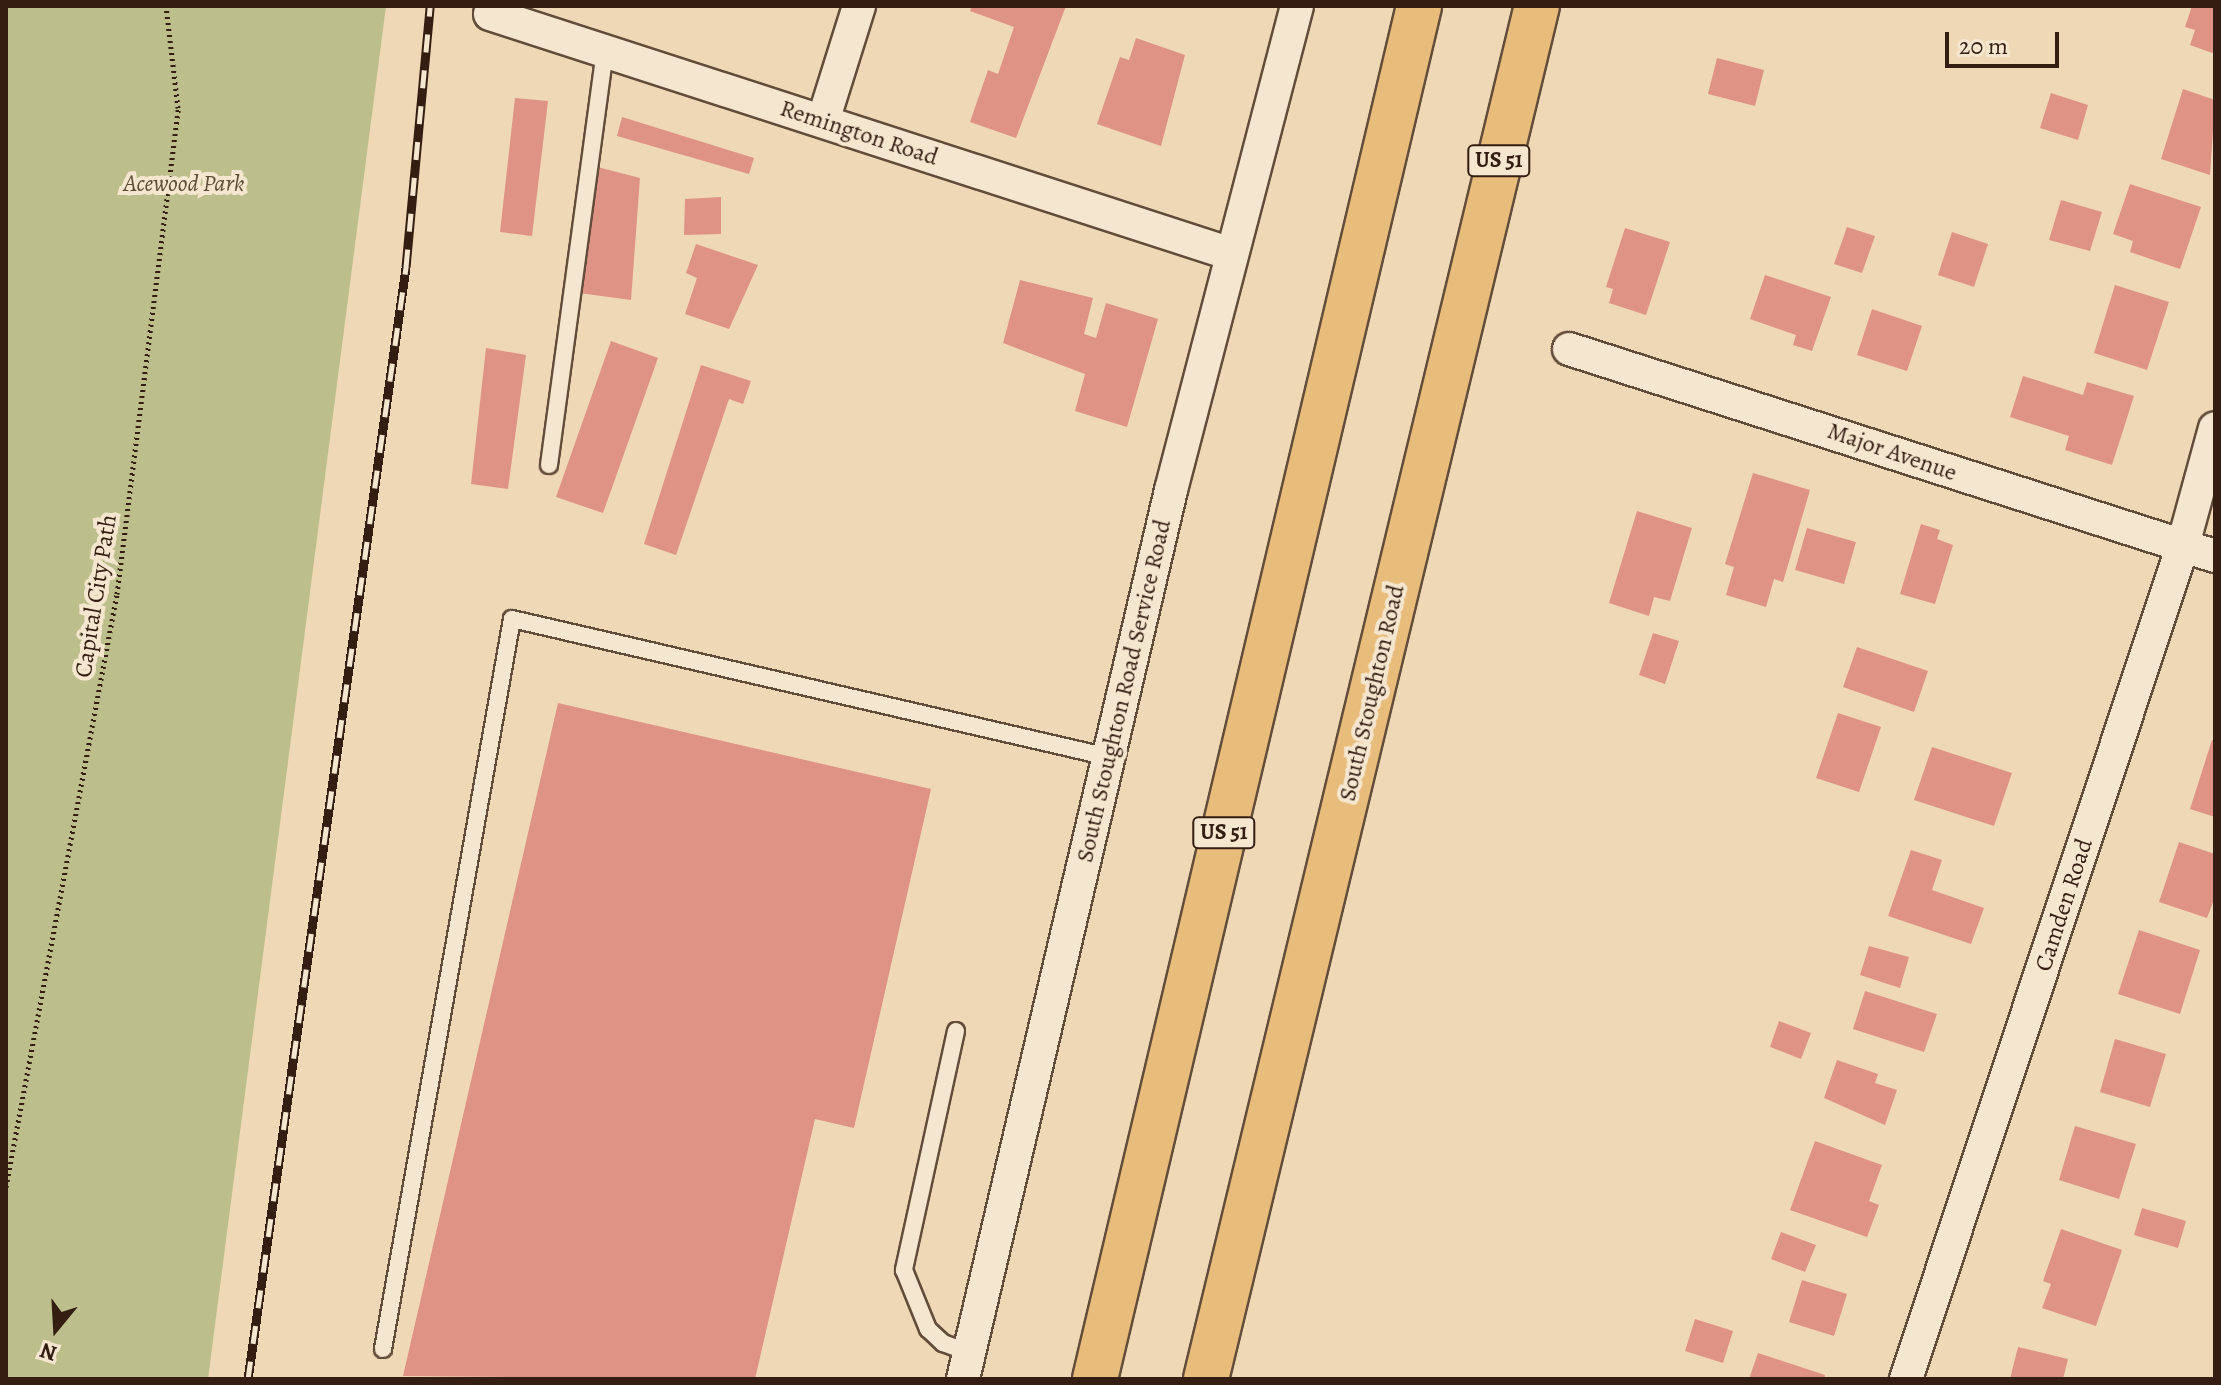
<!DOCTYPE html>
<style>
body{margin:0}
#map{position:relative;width:2221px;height:1385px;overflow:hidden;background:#efd8b5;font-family:Alegreya,serif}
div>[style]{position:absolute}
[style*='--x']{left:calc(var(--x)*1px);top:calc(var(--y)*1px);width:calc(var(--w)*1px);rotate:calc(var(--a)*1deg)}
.green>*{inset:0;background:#bcbe8b}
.building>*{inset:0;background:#df9385}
.path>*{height:5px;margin-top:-2.5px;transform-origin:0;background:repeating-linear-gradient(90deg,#331e11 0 2px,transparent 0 6px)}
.roads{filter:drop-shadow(2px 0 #624c3a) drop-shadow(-2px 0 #624c3a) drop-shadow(0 2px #624c3a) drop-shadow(0 -2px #624c3a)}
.service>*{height:16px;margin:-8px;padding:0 8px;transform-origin:8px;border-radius:8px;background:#f5e6cf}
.minor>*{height:32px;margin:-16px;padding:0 16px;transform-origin:16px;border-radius:16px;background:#f5e6cf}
.primary>*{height:44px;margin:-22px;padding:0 22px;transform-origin:22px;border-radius:22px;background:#e8bc7a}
.rail>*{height:9px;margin-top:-4.5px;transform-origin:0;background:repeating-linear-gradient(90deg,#f5e6cf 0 18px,#331e11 0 36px);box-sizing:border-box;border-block:2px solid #331e11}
span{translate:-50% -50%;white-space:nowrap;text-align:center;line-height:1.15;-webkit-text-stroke:8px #f5e6cf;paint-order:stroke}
.shield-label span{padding:2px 6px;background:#f5e6cf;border:2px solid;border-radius:6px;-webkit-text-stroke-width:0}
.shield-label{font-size:22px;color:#331e11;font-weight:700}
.street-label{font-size:24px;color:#331e11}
.park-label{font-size:24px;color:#5c4e36;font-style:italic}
.frame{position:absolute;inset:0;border:8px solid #331e11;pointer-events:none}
.north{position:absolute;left:16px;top:1289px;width:80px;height:80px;-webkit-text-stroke:6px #f5e6cf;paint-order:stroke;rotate:198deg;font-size:22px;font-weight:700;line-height:32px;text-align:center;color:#331e11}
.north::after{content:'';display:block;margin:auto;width:28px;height:36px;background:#331e11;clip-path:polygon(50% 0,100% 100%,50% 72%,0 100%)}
.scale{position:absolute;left:1945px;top:32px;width:114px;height:36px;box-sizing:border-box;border:4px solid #331e11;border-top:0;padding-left:10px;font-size:24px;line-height:28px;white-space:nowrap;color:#331e11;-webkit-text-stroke:6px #f5e6cf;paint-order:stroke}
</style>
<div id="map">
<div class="green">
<div style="clip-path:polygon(6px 6px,386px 6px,208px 1379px,6px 1379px)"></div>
</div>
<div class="building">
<div style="clip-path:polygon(972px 6px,1066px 6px,1016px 138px,970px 122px,988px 70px,998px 74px,1014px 27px,970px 11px)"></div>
<div style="clip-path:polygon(2192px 6px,2215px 6px,2215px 54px,2190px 45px,2195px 30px,2185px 27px)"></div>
<div style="clip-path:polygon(1136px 38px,1185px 55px,1161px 146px,1097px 124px,1120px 57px,1129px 60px)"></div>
<div style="clip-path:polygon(1717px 58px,1764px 70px,1755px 106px,1708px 94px)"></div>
<div style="clip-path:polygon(2183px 89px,2215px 100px,2210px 175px,2161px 159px)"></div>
<div style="clip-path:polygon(2051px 93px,2088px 105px,2078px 140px,2040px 128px)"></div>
<div style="clip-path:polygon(515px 98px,548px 101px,532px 236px,500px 232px)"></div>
<div style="clip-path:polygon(622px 117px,754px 158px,749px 174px,617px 136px)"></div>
<div style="clip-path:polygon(586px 164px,640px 178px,631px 300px,579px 293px)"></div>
<div style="clip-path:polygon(2130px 184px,2201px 207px,2180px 269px,2130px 252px,2133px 241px,2113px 234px)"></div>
<div style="clip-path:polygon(721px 197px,721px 234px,684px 235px,685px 199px)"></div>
<div style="clip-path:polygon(2061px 200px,2102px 212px,2090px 251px,2049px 240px)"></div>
<div style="clip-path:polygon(1847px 227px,1875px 236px,1862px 273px,1834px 264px)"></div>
<div style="clip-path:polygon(1625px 228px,1670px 242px,1646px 315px,1609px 303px,1613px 289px,1606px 287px)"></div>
<div style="clip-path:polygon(1952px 232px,1988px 244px,1974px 287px,1938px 275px)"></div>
<div style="clip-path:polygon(696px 244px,758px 265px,729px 329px,685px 314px,697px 278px,686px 273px)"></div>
<div style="clip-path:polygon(1765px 275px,1831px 297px,1812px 351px,1793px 345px,1796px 335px,1750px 319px)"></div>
<div style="clip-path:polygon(1020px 280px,1093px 298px,1084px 334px,1096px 338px,1106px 303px,1158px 319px,1127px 427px,1075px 411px,1085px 374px,1003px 343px)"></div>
<div style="clip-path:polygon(2115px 285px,2169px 302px,2147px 370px,2094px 353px)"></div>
<div style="clip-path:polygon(1872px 309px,1922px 326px,1907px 371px,1857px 355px)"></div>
<div style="clip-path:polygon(611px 341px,658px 358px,603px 513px,556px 497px)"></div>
<div style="clip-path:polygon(486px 348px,526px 355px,508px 489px,471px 484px)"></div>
<div style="clip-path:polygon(701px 365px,751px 381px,743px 404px,729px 399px,676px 555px,644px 544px)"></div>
<div style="clip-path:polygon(2023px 376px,2083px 395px,2087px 382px,2134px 396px,2112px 465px,2065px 450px,2069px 436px,2010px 417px)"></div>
<div style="clip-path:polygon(1753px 473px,1810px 490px,1783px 582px,1774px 579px,1766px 607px,1726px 595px,1734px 567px,1725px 564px)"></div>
<div style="clip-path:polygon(1637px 511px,1692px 528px,1670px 601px,1654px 597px,1649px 616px,1609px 603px)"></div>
<div style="clip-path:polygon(1921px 524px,1940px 530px,1937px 539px,1953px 545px,1935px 604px,1900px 594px)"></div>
<div style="clip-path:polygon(1807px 528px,1856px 542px,1844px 584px,1795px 570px)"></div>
<div style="clip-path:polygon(1653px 633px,1679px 641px,1665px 684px,1639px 675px)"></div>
<div style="clip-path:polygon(1857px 647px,1928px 671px,1914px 712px,1843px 687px)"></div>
<div style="clip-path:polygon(558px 703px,931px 789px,854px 1128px,815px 1119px,755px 1379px,403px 1376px)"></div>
<div style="clip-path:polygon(1838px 713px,1881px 727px,1859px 792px,1816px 778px)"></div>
<div style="clip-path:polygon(2212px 740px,2215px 741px,2215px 817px,2190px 809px)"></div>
<div style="clip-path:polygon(1932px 747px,2012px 773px,1994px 826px,1914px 800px)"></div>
<div style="clip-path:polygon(2179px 842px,2215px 854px,2215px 897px,2207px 918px,2159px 902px)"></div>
<div style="clip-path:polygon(1911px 850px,1942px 860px,1932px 890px,1984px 908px,1971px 944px,1888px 916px)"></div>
<div style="clip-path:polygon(2139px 930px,2200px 950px,2180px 1014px,2118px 994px)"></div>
<div style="clip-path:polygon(1869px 946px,1909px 957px,1900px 988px,1860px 975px)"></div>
<div style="clip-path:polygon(1865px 991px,1937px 1014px,1924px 1052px,1853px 1029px)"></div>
<div style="clip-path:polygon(1779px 1021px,1811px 1033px,1801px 1059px,1770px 1047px)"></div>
<div style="clip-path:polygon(2115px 1039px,2166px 1054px,2150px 1107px,2100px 1092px)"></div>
<div style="clip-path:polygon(1837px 1060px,1878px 1074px,1875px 1083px,1897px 1090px,1885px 1125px,1824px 1098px)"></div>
<div style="clip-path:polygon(2075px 1126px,2136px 1144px,2119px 1199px,2059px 1180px)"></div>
<div style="clip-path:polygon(1815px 1141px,1882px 1165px,1869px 1201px,1879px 1205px,1867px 1237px,1790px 1210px)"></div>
<div style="clip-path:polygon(2142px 1208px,2186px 1221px,2178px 1248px,2134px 1235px)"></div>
<div style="clip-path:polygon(2061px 1229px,2122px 1250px,2096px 1326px,2042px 1308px,2051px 1284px,2043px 1281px)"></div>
<div style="clip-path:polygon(1781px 1232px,1816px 1245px,1805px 1272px,1771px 1259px)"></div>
<div style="clip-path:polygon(1802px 1280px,1847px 1294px,1834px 1336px,1789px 1322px)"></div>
<div style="clip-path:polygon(1695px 1319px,1733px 1331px,1723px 1363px,1685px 1351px)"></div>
<div style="clip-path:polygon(2018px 1347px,2068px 1359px,2063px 1379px,2010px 1379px)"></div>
<div style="clip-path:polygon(1758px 1353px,1825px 1375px,1824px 1379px,1749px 1379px)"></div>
</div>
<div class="path">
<div style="--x:6;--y:1187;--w:603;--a:-79.4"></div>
<div style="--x:117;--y:594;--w:490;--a:-82.8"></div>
<div style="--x:178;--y:108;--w:103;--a:-96.7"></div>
</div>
<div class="roads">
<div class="service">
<div style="--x:549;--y:465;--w:418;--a:-82.3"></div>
<div style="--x:956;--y:1031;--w:245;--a:102.3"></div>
<div style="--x:904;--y:1270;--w:64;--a:67.9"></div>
<div style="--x:928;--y:1329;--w:21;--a:43"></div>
<div style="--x:943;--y:1343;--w:30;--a:20"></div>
<div style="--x:383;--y:1349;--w:741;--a:-79.98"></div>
<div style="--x:512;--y:619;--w:613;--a:13.02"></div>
</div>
<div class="minor">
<div style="--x:490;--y:14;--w:776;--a:17.94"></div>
<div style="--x:823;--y:121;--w:121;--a:-72.6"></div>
<div style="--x:1569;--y:349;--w:678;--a:17.77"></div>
<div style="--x:963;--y:1379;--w:913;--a:-76.83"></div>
<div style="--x:1171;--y:490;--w:500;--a:-75.41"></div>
<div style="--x:1906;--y:1379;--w:879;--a:-71.63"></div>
<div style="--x:2183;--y:545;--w:121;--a:-74.7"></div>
</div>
<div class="primary">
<div style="--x:1095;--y:1379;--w:1411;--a:-76.72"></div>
<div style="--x:1206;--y:1379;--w:1412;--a:-76.45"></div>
</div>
</div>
<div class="rail">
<div style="--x:248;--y:1379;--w:1123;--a:-81.91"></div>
<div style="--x:406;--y:267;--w:262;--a:-84.7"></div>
</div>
<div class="shield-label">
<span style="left:1499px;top:161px">US 51</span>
<span style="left:1224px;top:833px">US 51</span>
</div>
<div class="street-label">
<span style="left:859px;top:133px;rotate:18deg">Remington Road</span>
<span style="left:1892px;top:452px;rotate:19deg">Major Avenue</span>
<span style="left:96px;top:596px;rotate:-81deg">Capital City Path</span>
<span style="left:1124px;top:691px;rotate:-77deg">South Stoughton Road Service Road</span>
<span style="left:1372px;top:693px;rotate:-77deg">South Stoughton Road</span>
<span style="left:2064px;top:905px;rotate:-72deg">Camden Road</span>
</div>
<div class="park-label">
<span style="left:184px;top:184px">Acewood Park</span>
</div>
<div class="frame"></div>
<div class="north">N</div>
<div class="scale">20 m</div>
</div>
